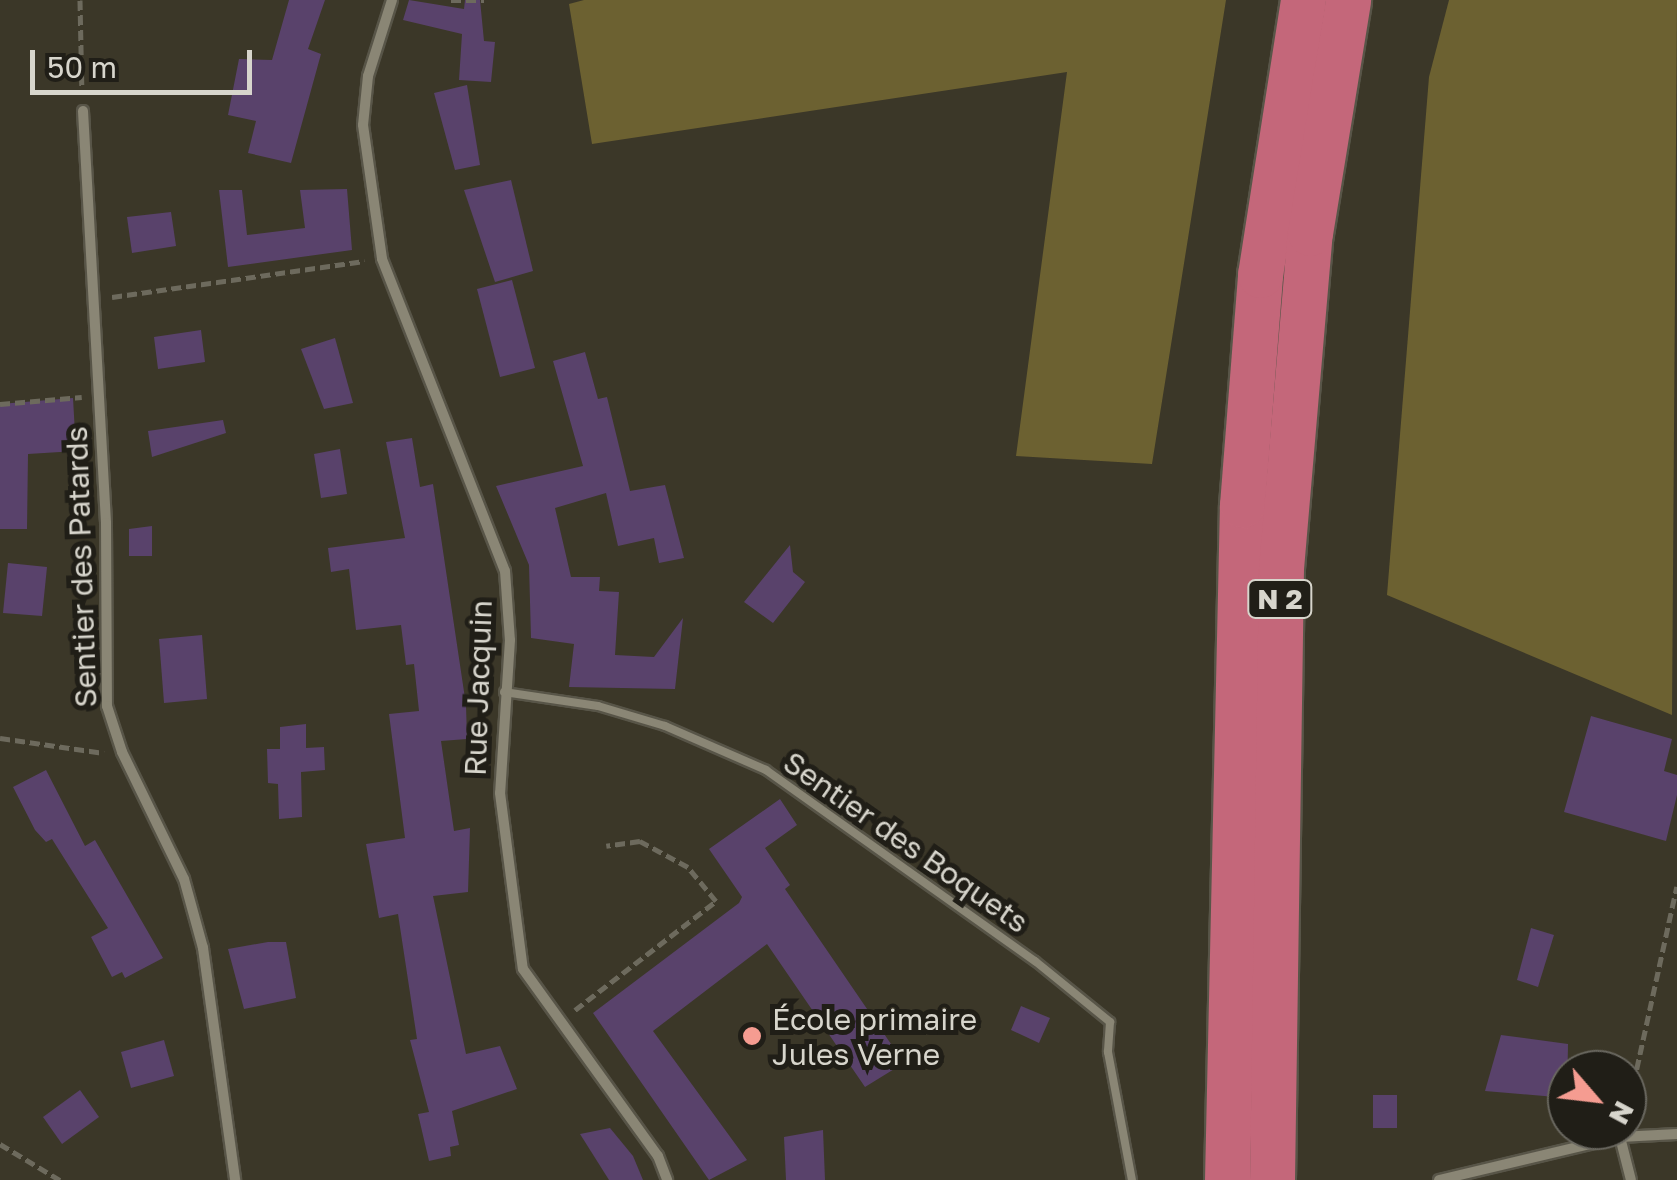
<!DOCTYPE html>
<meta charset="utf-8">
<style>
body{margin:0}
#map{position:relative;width:1677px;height:1180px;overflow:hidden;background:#3b3728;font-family:"Golos Text",sans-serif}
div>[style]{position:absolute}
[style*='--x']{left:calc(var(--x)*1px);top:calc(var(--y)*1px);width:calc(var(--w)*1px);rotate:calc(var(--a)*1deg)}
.green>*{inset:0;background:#6c6131}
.building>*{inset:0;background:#59426b}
.path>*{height:5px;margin-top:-2.5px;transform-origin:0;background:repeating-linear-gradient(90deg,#6d6a5d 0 10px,transparent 0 15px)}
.roads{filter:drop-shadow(2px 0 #585548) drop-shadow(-2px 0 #585548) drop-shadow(0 2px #585548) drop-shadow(0 -2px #585548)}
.service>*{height:8px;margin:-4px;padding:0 4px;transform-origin:4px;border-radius:4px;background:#8a8675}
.minor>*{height:10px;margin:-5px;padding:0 5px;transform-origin:5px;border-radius:5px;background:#8a8675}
.trunk>*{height:45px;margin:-22.5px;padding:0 22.5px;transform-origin:22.5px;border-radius:22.5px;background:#c4677a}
.dots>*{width:28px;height:28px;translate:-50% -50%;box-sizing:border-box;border:5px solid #201e17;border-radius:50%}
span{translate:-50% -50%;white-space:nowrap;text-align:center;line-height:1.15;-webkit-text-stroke:10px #201e17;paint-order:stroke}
.shield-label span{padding:2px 8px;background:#201e17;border:2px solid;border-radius:8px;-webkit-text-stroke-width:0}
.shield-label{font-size:28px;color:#d7d5cc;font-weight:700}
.street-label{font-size:30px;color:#d7d5cc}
.poi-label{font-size:30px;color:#d7d5cc}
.left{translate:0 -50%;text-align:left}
.north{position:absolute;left:1547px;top:1050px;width:100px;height:100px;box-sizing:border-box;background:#201e17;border:2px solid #69675f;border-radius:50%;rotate:118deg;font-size:28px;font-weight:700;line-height:40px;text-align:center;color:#d7d5cc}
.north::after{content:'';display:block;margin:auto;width:35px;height:45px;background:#f59c91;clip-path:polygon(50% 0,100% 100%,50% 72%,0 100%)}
.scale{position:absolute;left:30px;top:50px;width:222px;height:45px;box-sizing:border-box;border:5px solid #d7d5cc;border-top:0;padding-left:12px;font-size:30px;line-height:35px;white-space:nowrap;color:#d7d5cc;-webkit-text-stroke:8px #201e17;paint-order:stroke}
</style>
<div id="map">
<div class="green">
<div style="clip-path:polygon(584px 0,1226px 0,1152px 464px,1016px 456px,1067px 72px,592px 144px,569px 4px)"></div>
<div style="clip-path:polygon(1449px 0,1677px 0,1672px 715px,1387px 595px,1429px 77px)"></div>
</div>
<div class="building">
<div style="clip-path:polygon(289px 0,325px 0,308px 49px,321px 54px,291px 163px,248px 153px,256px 121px,228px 115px,239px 59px,272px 60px)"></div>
<div style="clip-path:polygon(409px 0,464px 9px,465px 0,480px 0,484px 41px,495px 42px,491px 82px,459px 80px,462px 34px,403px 20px)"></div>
<div style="clip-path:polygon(467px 85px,480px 165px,455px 170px,434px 93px)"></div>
<div style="clip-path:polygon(511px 180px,533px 271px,495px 282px,464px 190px)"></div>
<div style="clip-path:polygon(347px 189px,352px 250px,228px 267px,219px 190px,242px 190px,247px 235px,305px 228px,300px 190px)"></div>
<div style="clip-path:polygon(171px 212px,176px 246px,132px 253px,127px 217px)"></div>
<div style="clip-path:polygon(512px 280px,535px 368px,500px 377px,477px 289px)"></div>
<div style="clip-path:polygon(201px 330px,205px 362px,158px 369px,154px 337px)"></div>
<div style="clip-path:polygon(335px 338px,353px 403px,324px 409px,301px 349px)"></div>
<div style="clip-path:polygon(585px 352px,598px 399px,607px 397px,630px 491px,665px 485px,684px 558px,659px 563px,654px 538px,618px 546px,606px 493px,555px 508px,571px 577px,600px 577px,599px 591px,619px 592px,615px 655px,654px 657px,683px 618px,675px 689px,569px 687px,574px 644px,531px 638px,529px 565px,496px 486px,583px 466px,553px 361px)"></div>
<div style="clip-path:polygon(73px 398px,76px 451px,28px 454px,27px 529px,0 529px,0 404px)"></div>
<div style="clip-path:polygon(223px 420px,226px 433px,152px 457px,148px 431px)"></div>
<div style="clip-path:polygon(412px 438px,420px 487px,433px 484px,466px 705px,467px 739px,441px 741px,454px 831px,470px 828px,468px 892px,433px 896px,466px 1054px,500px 1046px,517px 1089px,452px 1111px,459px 1145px,450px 1147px,451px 1156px,429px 1161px,418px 1114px,429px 1112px,410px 1040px,417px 1039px,398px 914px,379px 918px,366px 844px,405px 838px,389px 714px,419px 711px,414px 664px,406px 665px,401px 625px,356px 630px,349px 569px,331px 572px,328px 548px,405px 538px,386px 442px)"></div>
<div style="clip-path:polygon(340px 449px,347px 494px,321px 498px,314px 454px)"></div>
<div style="clip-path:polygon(152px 526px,152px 556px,129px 556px,129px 529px)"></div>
<div style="clip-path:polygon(790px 545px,793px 572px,805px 582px,773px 623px,744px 602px)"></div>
<div style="clip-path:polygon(8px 563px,47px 567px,42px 616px,3px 613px)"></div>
<div style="clip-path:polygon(202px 635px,207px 699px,164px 703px,159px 639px)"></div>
<div style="clip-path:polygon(1591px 716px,1672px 739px,1664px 771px,1677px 775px,1677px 795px,1666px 841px,1564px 812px)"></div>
<div style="clip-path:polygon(306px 724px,306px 748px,324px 747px,325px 770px,301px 772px,302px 817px,279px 819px,278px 784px,268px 783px,267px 749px,280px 749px,280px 727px)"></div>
<div style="clip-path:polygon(46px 770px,85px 846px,95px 840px,163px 958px,125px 978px,122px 972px,112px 977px,91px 937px,108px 928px,52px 839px,46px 842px,35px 830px,13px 787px)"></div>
<div style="clip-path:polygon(780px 799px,797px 825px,765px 848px,790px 885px,785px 889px,904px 1063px,865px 1087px,767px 944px,653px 1031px,747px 1160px,709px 1180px,593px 1013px,739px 903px,742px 897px,709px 849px)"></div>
<div style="clip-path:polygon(1531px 928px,1554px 935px,1538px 987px,1517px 980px)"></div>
<div style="clip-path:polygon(268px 942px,286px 942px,296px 998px,244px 1009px,228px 949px)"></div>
<div style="clip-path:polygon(1021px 1006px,1050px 1018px,1039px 1043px,1011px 1030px)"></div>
<div style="clip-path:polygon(1501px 1035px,1568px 1044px,1567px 1098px,1485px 1091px)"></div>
<div style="clip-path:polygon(164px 1040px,174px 1076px,131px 1088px,121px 1052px)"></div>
<div style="clip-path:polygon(80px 1090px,99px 1117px,62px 1144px,43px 1117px)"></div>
<div style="clip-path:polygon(1373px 1095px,1397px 1095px,1397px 1128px,1373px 1128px)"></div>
<div style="clip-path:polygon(610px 1128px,633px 1156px,643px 1180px,609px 1180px,580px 1134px)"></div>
<div style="clip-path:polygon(823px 1130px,825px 1180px,786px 1180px,784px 1137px)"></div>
</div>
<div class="path">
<div style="--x:80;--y:0;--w:93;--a:88.8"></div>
<div style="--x:451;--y:0;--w:33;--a:0"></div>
<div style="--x:112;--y:297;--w:255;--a:-8.1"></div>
<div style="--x:0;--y:404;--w:82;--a:-4.9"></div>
<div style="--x:0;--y:738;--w:105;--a:8.2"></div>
<div style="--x:575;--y:1010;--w:178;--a:-37.7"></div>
<div style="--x:716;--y:901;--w:44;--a:-129.5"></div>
<div style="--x:688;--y:867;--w:55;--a:-151.6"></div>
<div style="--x:640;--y:841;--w:34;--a:172"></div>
<div style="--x:1627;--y:1113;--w:232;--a:-77.6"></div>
<div style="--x:0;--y:1144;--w:70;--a:31"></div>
</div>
<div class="roads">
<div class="service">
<div style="--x:504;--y:692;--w:95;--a:8.5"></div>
<div style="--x:598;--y:706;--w:70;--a:16.6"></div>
<div style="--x:665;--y:726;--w:110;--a:23.5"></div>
<div style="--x:766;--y:770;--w:330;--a:35.4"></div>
<div style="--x:1035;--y:961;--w:97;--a:39.1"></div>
<div style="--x:1110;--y:1022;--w:30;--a:94"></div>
<div style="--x:1108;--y:1052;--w:130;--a:79.4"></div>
</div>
<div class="minor">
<div style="--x:392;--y:0;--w:80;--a:107.5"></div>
<div style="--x:368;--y:76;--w:49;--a:95.8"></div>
<div style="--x:363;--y:125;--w:135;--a:81.9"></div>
<div style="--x:382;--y:259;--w:335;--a:68.5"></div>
<div style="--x:505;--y:571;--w:69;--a:85.9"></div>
<div style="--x:510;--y:640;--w:153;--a:93.7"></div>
<div style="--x:500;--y:793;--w:177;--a:82.6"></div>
<div style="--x:523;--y:969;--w:231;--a:54.2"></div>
<div style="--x:658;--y:1156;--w:26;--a:69"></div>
<div style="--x:83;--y:111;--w:413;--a:86.8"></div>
<div style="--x:106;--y:523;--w:183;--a:89.7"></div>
<div style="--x:107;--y:706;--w:48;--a:71.9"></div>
<div style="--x:122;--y:752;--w:141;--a:64"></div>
<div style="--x:184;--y:879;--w:72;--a:74.6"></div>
<div style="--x:203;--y:948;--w:234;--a:82.1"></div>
<div style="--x:1620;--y:1137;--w:44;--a:75.7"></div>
<div style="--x:1439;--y:1180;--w:186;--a:-13.4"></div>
<div style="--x:1620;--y:1137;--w:57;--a:-3"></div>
</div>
<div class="trunk">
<div style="--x:1227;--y:1180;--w:675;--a:-88.73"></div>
<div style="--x:1242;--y:505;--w:231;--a:-85.5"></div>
<div style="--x:1260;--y:275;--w:278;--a:-81.1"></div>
<div style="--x:1272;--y:1180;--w:612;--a:-89.16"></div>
<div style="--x:1281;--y:568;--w:336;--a:-85.1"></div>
<div style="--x:1310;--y:233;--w:236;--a:-80.7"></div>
</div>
</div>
<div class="dots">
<div style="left:752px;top:1036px;background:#f59c91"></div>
</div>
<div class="shield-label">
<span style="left:1280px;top:599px">N 2</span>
</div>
<div class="street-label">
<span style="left:81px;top:567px;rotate:-92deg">Sentier des Patards</span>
<span style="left:478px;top:688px;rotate:-88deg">Rue Jacquin</span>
<span style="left:906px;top:842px;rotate:35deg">Sentier des Boquets</span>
</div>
<div class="poi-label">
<span class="left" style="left:772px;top:1036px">École primaire<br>Jules Verne</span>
</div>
<div class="north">N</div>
<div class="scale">50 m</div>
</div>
